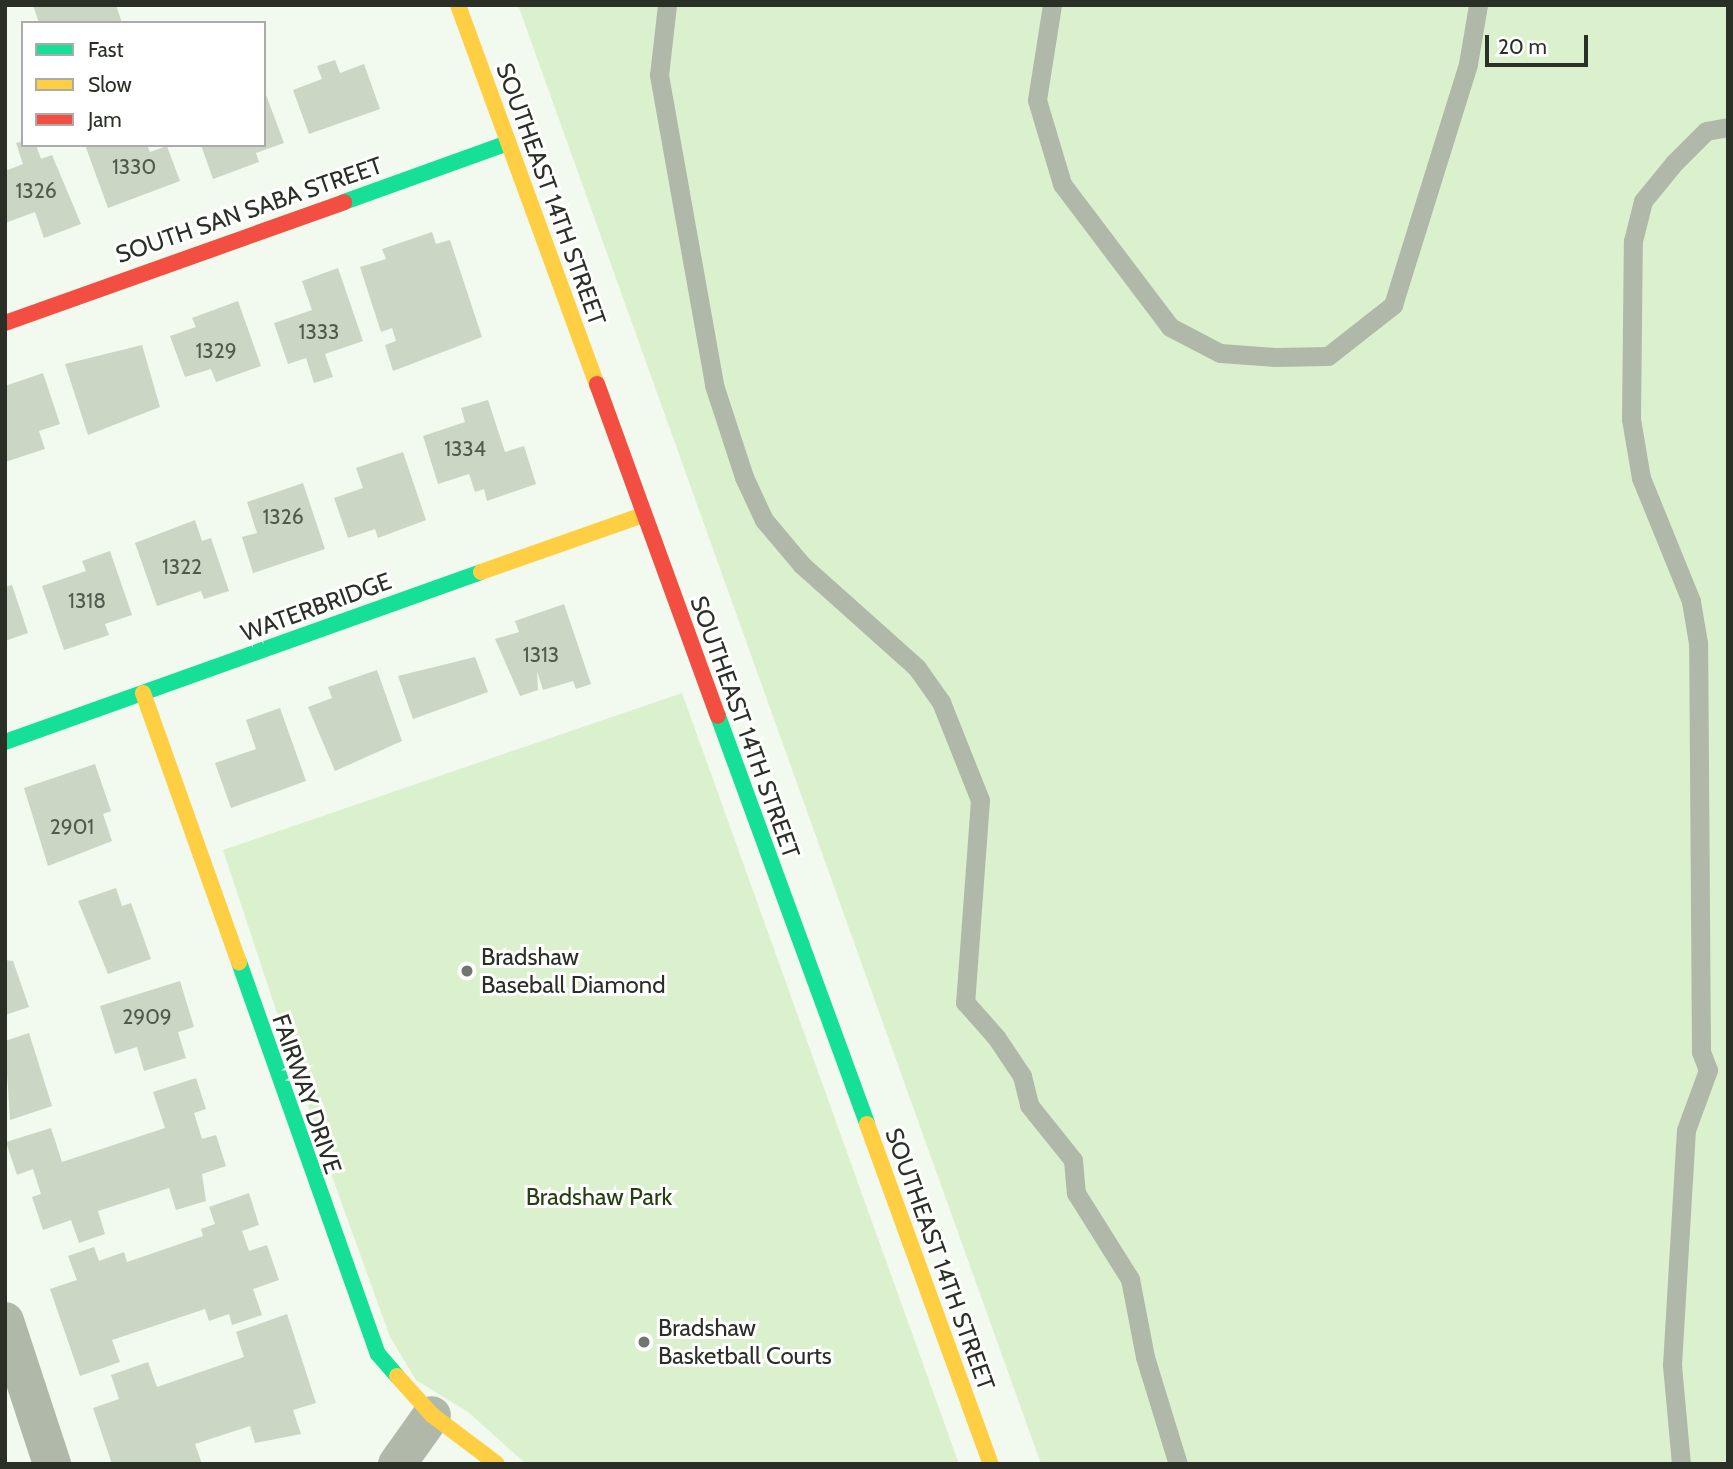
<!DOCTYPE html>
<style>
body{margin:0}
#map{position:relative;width:1733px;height:1469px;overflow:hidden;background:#f2f9ee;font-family:Cabin,sans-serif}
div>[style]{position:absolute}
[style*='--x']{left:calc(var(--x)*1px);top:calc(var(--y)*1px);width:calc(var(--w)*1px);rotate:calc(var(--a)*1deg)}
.green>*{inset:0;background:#dbf1ce}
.building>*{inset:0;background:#cbd6c4}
.lane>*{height:19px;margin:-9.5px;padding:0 9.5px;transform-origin:9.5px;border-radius:9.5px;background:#afb8a9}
.street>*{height:38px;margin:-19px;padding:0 19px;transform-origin:19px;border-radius:19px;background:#afb8a9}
.fast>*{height:16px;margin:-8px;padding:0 8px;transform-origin:8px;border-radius:8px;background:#16e098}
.slow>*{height:16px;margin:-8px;padding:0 8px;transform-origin:8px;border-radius:8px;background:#ffcf43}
.jam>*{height:16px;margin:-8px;padding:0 8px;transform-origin:8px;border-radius:8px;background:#f24e42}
.dots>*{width:19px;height:19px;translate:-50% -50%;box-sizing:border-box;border:4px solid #fff;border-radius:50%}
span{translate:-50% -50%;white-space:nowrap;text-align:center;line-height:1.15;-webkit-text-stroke:6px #fff;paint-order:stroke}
.number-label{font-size:21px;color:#525a4e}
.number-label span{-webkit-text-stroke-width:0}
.street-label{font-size:24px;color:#2a3026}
.poi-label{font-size:24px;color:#2a3026}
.left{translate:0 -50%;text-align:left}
.park-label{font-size:24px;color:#253f0f}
.frame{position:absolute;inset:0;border:7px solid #2a3026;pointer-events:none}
.legend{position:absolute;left:21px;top:21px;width:245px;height:126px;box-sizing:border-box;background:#fff;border:2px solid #aaaca8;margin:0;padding:9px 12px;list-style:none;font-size:21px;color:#2a3026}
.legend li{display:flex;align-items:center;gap:14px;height:35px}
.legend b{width:35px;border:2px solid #aaaca8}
.scale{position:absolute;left:1485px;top:35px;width:103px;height:32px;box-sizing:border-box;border:4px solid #2a3026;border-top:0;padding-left:9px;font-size:21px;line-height:24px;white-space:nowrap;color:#2a3026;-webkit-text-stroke:5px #fff;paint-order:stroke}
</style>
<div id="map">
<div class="green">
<div style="clip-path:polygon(518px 5px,1728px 5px,1728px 1464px,1041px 1464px)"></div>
<div style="clip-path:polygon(682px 693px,959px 1464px,526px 1464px,468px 1412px,416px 1380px,390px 1337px,321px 1146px,223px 850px)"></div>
</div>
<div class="building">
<div style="clip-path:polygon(33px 5px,116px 5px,122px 23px,39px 23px)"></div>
<div style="clip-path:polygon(335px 60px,340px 73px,364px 64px,380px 109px,309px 134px,293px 90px,322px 79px,317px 66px)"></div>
<div style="clip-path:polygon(265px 92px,284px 143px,256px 153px,259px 162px,213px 179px,201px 145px,264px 145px)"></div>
<div style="clip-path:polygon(23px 141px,36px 145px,41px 159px,52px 155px,81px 224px,44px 238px,35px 212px,5px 223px,5px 171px,23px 164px,16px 143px)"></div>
<div style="clip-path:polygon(85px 145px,147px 145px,150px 152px,167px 146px,180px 181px,108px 208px)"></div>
<div style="clip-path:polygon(432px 232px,436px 244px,450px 240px,482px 337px,393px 371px,385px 345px,396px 341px,392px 328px,381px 332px,360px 267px,386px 259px,382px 249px)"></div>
<div style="clip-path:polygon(338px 268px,363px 341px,325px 354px,333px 377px,314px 383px,306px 358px,288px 364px,274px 323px,312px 310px,302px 281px)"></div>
<div style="clip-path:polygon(238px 301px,261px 366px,216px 382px,211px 369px,185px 377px,170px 336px,196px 327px,192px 318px)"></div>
<div style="clip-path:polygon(142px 345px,160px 407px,88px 435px,65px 364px)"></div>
<div style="clip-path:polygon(43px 373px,60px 424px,39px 431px,45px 449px,5px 462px,5px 386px)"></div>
<div style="clip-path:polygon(488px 400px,505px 452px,524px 446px,536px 484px,487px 501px,484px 489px,475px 492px,469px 474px,438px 484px,423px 436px,465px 422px,461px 408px)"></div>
<div style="clip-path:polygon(403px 452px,426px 520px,378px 538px,375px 529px,348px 538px,334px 498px,363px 488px,356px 468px)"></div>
<div style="clip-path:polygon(303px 483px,325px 549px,253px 573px,242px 537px,257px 533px,247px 502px)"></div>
<div style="clip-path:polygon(195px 520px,202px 541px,211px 538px,229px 591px,204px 599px,201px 591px,157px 606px,135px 543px)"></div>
<div style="clip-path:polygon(110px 551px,132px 615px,105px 624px,109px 635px,64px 650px,42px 586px,86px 571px,82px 561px)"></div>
<div style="clip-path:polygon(12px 585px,28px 633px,5px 641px,5px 587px)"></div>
<div style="clip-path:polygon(564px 604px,591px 684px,576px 689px,573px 681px,543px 690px,537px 671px,538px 690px,520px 696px,495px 639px,519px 632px,515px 621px)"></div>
<div style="clip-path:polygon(475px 657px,488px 692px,413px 719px,398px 676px)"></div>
<div style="clip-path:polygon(377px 670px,402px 741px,335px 771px,308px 707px,332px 698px,328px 687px)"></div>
<div style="clip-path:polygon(280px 708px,306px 781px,231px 808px,215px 763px,256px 749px,246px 720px)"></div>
<div style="clip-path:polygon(95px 764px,111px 811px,103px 814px,112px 841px,48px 866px,24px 788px)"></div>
<div style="clip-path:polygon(116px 888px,122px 906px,131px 903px,151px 959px,108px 974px,78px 901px)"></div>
<div style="clip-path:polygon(5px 960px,13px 961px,29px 1007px,5px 1015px)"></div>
<div style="clip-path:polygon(180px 981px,194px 1027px,178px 1032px,186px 1058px,144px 1071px,137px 1047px,115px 1054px,100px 1006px)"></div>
<div style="clip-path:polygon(29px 1033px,52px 1106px,10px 1120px,5px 1041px)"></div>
<div style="clip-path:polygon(196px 1078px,206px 1109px,194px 1113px,202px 1139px,216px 1135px,226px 1166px,202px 1174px,206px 1201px,176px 1210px,169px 1188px,98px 1211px,105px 1234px,79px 1243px,71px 1220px,43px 1230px,32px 1197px,41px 1194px,33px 1169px,17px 1175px,6px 1142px,51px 1128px,62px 1162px,165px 1128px,153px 1092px)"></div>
<div style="clip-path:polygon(249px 1193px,259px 1225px,242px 1231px,249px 1251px,267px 1245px,279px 1280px,253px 1289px,262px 1315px,232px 1325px,229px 1314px,209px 1321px,205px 1309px,112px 1340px,120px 1362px,80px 1376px,50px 1289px,77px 1280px,68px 1256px,94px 1247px,99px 1261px,124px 1252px,127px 1262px,203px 1236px,201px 1229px,215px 1224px,209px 1207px)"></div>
<div style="clip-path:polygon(287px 1314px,316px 1403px,293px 1410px,301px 1434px,255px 1443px,250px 1426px,195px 1444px,202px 1464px,112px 1464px,93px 1408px,119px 1399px,111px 1375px,148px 1362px,157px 1387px,244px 1357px,236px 1332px)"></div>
</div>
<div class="lane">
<div style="--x:667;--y:5;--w:70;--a:96.5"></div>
<div style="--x:659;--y:75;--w:315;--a:79.9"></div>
<div style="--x:714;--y:385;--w:97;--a:71.9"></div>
<div style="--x:744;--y:477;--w:47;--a:65.1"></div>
<div style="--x:764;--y:520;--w:59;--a:49.8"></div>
<div style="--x:802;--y:565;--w:154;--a:41.8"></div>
<div style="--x:917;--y:668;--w:42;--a:54.8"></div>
<div style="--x:941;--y:702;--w:105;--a:68.3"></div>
<div style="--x:980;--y:800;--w:203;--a:94.2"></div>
<div style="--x:965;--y:1002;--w:47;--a:48.5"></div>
<div style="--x:996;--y:1037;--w:47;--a:56.3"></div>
<div style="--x:1022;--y:1076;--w:30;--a:76"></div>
<div style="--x:1029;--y:1105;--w:70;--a:51.3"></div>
<div style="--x:1073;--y:1160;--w:33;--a:85"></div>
<div style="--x:1076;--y:1193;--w:102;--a:57.9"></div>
<div style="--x:1130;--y:1279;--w:79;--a:79.1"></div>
<div style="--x:1145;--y:1357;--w:112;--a:72.9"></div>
<div style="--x:1052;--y:5;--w:96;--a:99"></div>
<div style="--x:1037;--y:100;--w:88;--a:73.4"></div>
<div style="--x:1062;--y:184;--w:179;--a:52.9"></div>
<div style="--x:1170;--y:327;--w:56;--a:27.5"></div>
<div style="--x:1220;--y:353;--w:55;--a:4.2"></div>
<div style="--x:1275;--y:357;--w:53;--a:-1.1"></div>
<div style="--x:1328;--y:356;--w:83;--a:-38.1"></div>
<div style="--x:1393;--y:305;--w:252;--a:-72.7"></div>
<div style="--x:1468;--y:64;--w:60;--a:-80.4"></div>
<div style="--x:1681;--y:1464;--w:99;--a:-95.2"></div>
<div style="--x:1672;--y:1365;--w:235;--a:-86.6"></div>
<div style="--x:1686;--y:1130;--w:64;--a:-69.9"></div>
<div style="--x:1708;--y:1070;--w:19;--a:-111"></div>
<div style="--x:1701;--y:1052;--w:409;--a:-90.4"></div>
<div style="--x:1698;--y:643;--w:43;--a:-99.5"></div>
<div style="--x:1691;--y:601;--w:133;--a:-112.1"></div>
<div style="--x:1641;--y:478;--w:60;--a:-99.6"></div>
<div style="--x:1631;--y:419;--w:178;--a:-89.4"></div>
<div style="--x:1633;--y:241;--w:41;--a:-76"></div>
<div style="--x:1643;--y:201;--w:49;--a:-50.8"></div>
<div style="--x:1674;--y:163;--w:45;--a:-45"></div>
<div style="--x:1706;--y:131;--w:22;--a:-10"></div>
</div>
<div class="street">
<div style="--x:5;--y:1321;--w:151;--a:71.8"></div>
<div style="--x:397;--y:1464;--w:60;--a:-54.5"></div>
</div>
<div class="fast">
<div style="--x:344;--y:202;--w:174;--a:-19.8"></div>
<div style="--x:718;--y:716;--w:434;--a:69.9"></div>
<div style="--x:5;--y:742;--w:505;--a:-19.65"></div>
<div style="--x:239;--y:962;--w:416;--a:70.5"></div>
<div style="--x:378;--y:1354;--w:29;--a:49"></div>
</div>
<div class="slow">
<div style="--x:458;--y:5;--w:404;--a:69.9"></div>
<div style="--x:481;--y:572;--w:172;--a:-19.4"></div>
<div style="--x:143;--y:693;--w:286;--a:70.4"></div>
<div style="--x:867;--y:1124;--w:362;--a:70"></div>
<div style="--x:397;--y:1376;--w:52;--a:48.1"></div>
<div style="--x:432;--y:1415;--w:81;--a:37"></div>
</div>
<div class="jam">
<div style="--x:5;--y:323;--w:360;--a:-19.6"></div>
<div style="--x:597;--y:384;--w:353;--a:70"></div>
</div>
<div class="dots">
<div style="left:467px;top:971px;background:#70766c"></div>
<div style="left:644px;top:1342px;background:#70766c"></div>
</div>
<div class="number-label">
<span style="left:134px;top:167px">1330</span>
<span style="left:36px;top:191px">1326</span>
<span style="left:319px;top:332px">1333</span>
<span style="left:216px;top:351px">1329</span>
<span style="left:465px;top:449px">1334</span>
<span style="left:283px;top:517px">1326</span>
<span style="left:182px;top:567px">1322</span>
<span style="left:87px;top:601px">1318</span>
<span style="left:541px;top:655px">1313</span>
<span style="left:72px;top:827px">2901</span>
<span style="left:147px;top:1017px">2909</span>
</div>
<div class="street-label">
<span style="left:551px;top:194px;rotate:70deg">SOUTHEAST 14TH STREET</span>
<span style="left:249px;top:210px;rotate:-19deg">SOUTH SAN SABA STREET</span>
<span style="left:316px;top:607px;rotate:-20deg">WATERBRIDGE</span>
<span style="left:745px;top:727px;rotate:70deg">SOUTHEAST 14TH STREET</span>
<span style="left:307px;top:1094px;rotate:71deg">FAIRWAY DRIVE</span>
<span style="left:940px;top:1259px;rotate:70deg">SOUTHEAST 14TH STREET</span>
</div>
<div class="poi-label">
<span class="left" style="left:481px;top:971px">Bradshaw<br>Baseball Diamond</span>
<span class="left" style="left:658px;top:1342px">Bradshaw<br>Basketball Courts</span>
</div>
<div class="park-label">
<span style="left:599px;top:1197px">Bradshaw Park</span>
</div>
<div class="frame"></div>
<ul class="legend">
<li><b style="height:9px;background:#16e098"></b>Fast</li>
<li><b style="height:9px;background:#ffcf43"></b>Slow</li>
<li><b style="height:9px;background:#f24e42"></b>Jam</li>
</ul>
<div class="scale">20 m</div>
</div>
